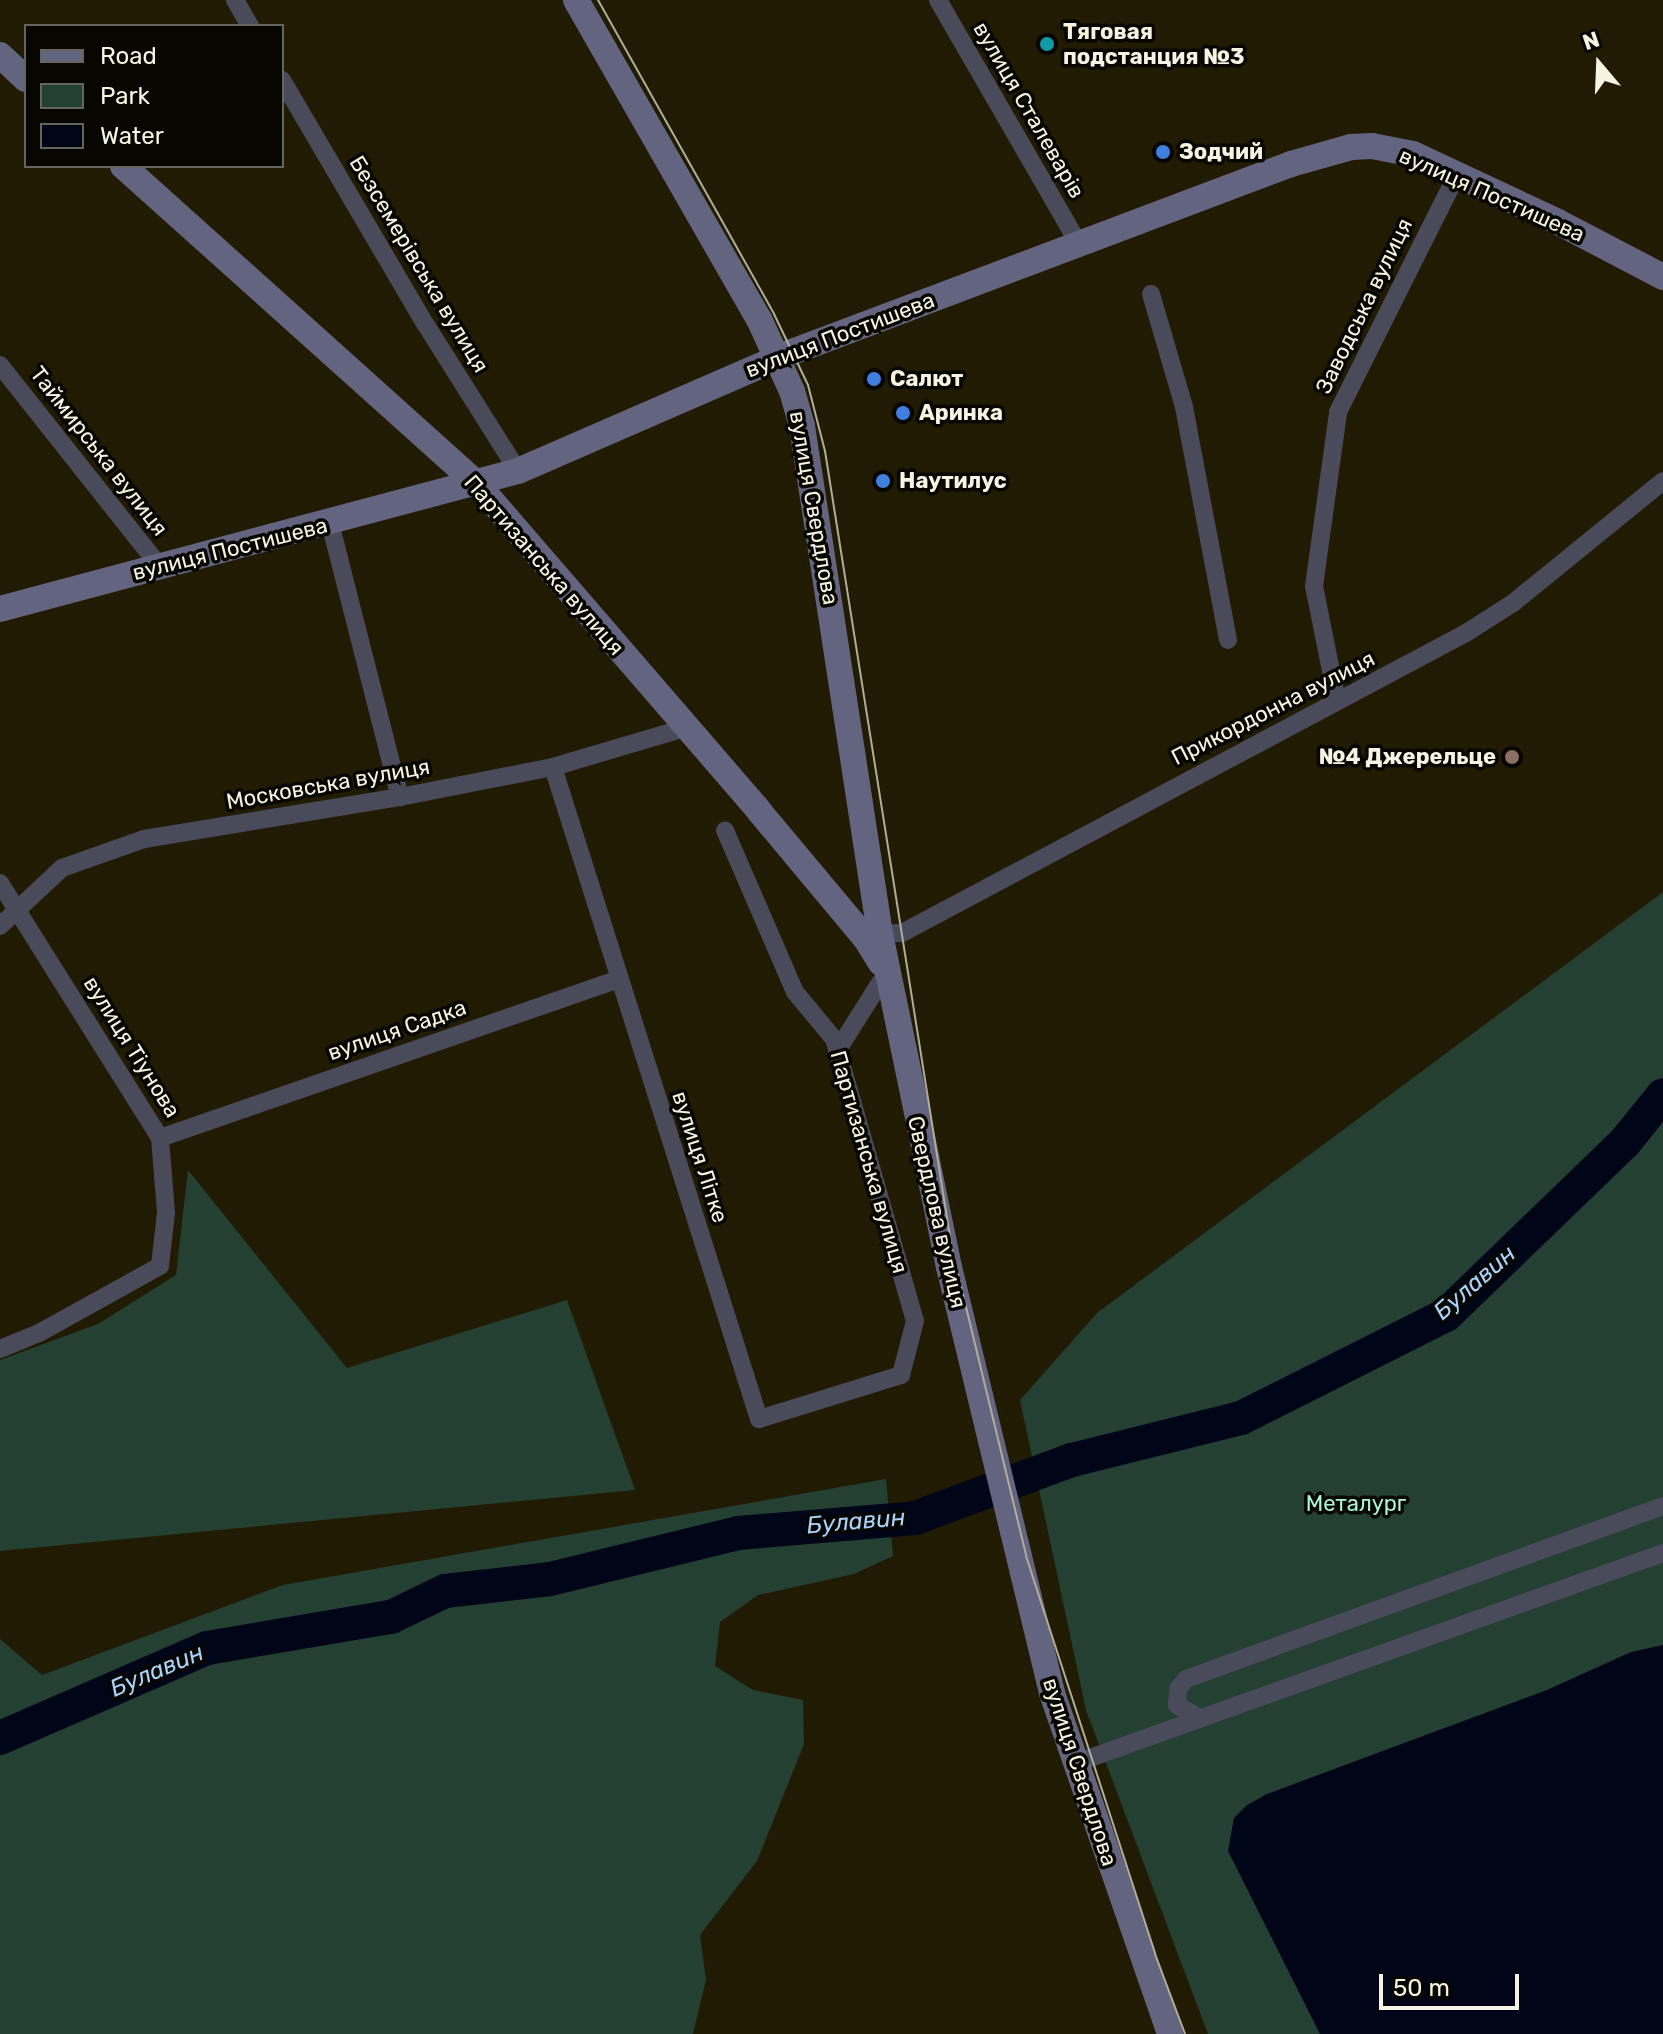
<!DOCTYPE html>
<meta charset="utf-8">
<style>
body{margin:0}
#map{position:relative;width:1663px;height:2034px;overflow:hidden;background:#201b02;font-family:Rubik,sans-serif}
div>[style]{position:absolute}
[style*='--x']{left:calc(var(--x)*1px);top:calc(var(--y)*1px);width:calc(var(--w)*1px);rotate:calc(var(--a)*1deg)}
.green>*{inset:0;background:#234033}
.water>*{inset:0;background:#000618}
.river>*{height:34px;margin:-17px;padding:0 17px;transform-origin:17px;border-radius:17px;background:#000618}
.street>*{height:18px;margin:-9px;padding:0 9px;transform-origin:9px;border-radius:9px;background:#494a5a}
.secondary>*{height:26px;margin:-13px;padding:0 13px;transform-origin:13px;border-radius:13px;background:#63647f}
.tram>*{height:2px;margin:-1px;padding:0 1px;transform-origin:1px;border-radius:1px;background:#b0ad9a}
.dots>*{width:22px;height:22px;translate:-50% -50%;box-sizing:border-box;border:4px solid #080601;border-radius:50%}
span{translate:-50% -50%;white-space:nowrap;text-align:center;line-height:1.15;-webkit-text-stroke:7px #080601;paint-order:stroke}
.poi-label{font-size:22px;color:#f6f3e3;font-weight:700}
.left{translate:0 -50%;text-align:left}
.right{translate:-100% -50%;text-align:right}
.street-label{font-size:22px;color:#f6f3e3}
.park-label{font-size:22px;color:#a9f8d3}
.water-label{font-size:24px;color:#a7d3fc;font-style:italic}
.legend{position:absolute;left:24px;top:24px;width:260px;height:144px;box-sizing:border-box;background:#080601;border:2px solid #67655b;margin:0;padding:10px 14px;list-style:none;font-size:24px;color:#f6f3e3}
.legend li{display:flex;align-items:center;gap:16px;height:40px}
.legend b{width:40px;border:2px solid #67655b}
.north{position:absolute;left:1559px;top:24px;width:80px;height:80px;-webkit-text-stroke:6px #080601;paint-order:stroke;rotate:341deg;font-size:22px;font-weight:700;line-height:32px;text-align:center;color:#f6f3e3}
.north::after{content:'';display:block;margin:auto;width:28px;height:36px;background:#f6f3e3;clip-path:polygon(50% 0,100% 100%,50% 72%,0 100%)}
.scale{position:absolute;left:1379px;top:1974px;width:140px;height:36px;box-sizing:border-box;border:4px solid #f6f3e3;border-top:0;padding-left:10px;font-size:24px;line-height:28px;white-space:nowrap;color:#f6f3e3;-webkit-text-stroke:6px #080601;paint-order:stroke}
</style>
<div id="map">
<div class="green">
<div style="clip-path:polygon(1663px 892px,1663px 2034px,1208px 2034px,1086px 1710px,1020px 1400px,1097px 1313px)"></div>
<div style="clip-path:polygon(188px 1170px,347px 1368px,567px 1300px,635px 1490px,0 1551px,0 1360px,98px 1324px,176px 1275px)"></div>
<div style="clip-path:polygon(886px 1479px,893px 1556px,854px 1574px,758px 1595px,720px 1622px,715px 1666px,753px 1690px,803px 1700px,804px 1744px,757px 1861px,700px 1935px,706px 1980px,693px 2034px,0 2034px,0 1639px,42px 1675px,283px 1585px)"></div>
</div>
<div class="water">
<div style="clip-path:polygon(1663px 1645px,1663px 2034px,1320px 2034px,1228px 1851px,1234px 1818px,1247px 1805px,1267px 1794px,1547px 1690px,1631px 1652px)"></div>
</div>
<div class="river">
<div style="--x:0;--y:1738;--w:226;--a:-23.5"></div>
<div style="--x:207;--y:1648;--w:187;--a:-9.6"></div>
<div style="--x:391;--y:1617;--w:60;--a:-25.7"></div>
<div style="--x:445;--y:1591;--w:106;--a:-6.5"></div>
<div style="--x:550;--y:1579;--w:194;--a:-13.7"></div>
<div style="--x:738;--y:1533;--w:178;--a:-4.8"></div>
<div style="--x:915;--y:1518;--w:167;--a:-20.3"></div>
<div style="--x:1072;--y:1460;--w:174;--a:-14"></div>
<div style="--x:1241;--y:1418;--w:229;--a:-26.7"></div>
<div style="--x:1446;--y:1315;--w:249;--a:-44"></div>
<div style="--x:1625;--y:1142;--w:60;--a:-51"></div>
</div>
<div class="street">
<div style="--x:235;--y:0;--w:30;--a:60"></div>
<div style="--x:938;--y:0;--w:282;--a:60"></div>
<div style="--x:282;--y:80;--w:284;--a:59.6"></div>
<div style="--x:426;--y:325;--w:173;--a:57.8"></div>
<div style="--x:1151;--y:294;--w:118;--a:73.7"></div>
<div style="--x:1184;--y:407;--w:237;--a:79.3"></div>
<div style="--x:0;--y:365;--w:258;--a:51.6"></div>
<div style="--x:330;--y:523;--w:283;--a:75.7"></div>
<div style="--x:1337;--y:701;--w:117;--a:-101.3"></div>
<div style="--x:1314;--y:586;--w:176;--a:-82.1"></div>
<div style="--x:1338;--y:412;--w:266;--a:-63.4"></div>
<div style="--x:553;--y:767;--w:684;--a:72.47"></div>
<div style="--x:759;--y:1419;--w:149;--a:-17.2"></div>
<div style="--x:901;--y:1375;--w:56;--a:-75.5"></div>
<div style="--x:915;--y:1321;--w:293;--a:-106"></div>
<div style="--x:834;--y:1039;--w:61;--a:-129.7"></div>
<div style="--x:795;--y:992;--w:176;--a:-113.4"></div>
<div style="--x:0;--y:883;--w:301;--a:57.9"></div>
<div style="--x:160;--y:1138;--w:75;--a:85.4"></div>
<div style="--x:166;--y:1213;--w:53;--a:96.5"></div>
<div style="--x:160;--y:1266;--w:138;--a:151"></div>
<div style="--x:39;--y:1333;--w:42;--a:157.7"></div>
<div style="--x:0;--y:926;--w:85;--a:-43.1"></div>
<div style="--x:62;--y:868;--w:87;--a:-19.5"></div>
<div style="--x:144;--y:839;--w:259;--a:-9.3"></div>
<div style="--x:400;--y:797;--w:156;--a:-11.1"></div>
<div style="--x:553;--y:767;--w:138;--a:-16.5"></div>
<div style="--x:880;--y:934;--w:22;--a:-3"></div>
<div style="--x:902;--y:933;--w:639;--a:-28.01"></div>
<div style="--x:1466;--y:633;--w:56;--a:-32.6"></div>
<div style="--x:1513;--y:603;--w:193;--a:-39.1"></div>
<div style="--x:837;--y:1051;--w:93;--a:-57.7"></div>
<div style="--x:160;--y:1138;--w:485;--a:-19.1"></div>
<div style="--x:1200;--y:1718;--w:26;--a:-151"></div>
<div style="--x:1177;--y:1705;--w:16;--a:-86"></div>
<div style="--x:1178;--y:1689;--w:13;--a:-51"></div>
<div style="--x:1186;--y:1679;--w:507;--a:-19.93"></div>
<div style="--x:1076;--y:1763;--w:623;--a:-19.68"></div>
</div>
<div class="secondary">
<div style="--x:576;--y:0;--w:368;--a:60.2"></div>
<div style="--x:759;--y:319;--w:79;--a:65.4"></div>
<div style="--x:792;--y:391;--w:36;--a:74"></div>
<div style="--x:802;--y:426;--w:514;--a:81.27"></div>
<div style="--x:880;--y:934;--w:340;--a:78.3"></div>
<div style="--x:949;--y:1267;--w:438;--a:76.4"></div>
<div style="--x:1052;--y:1693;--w:361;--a:70.9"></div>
<div style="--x:0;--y:55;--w:35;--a:43"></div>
<div style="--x:123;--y:166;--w:477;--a:41.9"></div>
<div style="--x:478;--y:485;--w:430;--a:49.2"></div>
<div style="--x:759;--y:811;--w:167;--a:50.1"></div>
<div style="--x:866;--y:939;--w:28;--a:58"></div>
<div style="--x:0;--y:609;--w:536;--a:-14.92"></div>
<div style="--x:518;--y:471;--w:299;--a:-23.5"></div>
<div style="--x:792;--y:352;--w:533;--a:-20.64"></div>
<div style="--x:1291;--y:164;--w:62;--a:-15.8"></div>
<div style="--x:1351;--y:147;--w:21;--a:-3"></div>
<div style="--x:1372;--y:146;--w:42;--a:11"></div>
<div style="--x:1413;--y:154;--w:160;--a:25.1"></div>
<div style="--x:1558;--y:222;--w:119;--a:27.6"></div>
</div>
<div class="tram">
<div style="--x:598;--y:0;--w:360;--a:60.7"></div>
<div style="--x:774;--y:314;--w:79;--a:64.4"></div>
<div style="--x:808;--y:385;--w:68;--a:75.6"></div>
<div style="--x:825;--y:451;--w:808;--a:80.96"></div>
<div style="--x:952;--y:1249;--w:316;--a:76.4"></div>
<div style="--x:1026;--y:1556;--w:418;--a:72"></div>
<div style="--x:1155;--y:1954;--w:85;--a:69.4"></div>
</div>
<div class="dots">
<div style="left:1047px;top:44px;background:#0f9aa8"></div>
<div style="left:1163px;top:152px;background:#3f7fe0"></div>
<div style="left:874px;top:379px;background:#3f7fe0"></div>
<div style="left:903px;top:413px;background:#3f7fe0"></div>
<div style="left:883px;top:481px;background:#3f7fe0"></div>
<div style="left:1512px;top:757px;background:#8d6e63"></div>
</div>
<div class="poi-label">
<span class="left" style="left:1063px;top:44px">Тяговая<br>подстанция №3</span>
<span class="left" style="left:1179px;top:152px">Зодчий</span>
<span class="left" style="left:890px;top:379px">Салют</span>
<span class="left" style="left:919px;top:413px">Аринка</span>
<span class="left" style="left:899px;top:481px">Наутилус</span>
<span class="right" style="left:1496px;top:757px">№4 Джерельце</span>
</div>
<div class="street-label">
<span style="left:1029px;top:110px;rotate:60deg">вулиця Сталеварів</span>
<span style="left:1492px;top:195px;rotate:24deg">вулиця Постишева</span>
<span style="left:419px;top:264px;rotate:59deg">Безсемерівська вулиця</span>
<span style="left:1364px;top:306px;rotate:-64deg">Заводська вулиця</span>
<span style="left:840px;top:335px;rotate:-21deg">вулиця Постишева</span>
<span style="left:99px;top:451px;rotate:52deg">Таймирська вулиця</span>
<span style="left:814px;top:508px;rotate:80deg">вулиця Свердлова</span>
<span style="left:230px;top:549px;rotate:-14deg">вулиця Постишева</span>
<span style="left:544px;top:565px;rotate:49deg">Партизанська вулиця</span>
<span style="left:1273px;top:708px;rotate:-27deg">Прикордонна вулиця</span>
<span style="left:328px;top:784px;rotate:-10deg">Московська вулиця</span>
<span style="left:397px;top:1030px;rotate:-19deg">вулиця Садка</span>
<span style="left:132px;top:1047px;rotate:58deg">вулиця Тіунова</span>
<span style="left:700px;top:1157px;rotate:72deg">вулиця Літке</span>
<span style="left:869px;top:1162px;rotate:74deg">Партизанська вулиця</span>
<span style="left:937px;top:1212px;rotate:77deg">Свердлова вулиця</span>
<span style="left:1080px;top:1772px;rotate:72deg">вулиця Свердлова</span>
</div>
<div class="park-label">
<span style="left:1356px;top:1504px">Металург</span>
</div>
<div class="water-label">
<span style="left:1475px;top:1283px;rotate:-41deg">Булавин</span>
<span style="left:856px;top:1522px;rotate:-5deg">Булавин</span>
<span style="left:157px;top:1671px;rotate:-23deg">Булавин</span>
</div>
<ul class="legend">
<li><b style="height:10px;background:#63647f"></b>Road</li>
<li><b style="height:22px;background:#234033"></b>Park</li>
<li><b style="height:22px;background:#000618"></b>Water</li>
</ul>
<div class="north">N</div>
<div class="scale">50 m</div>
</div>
